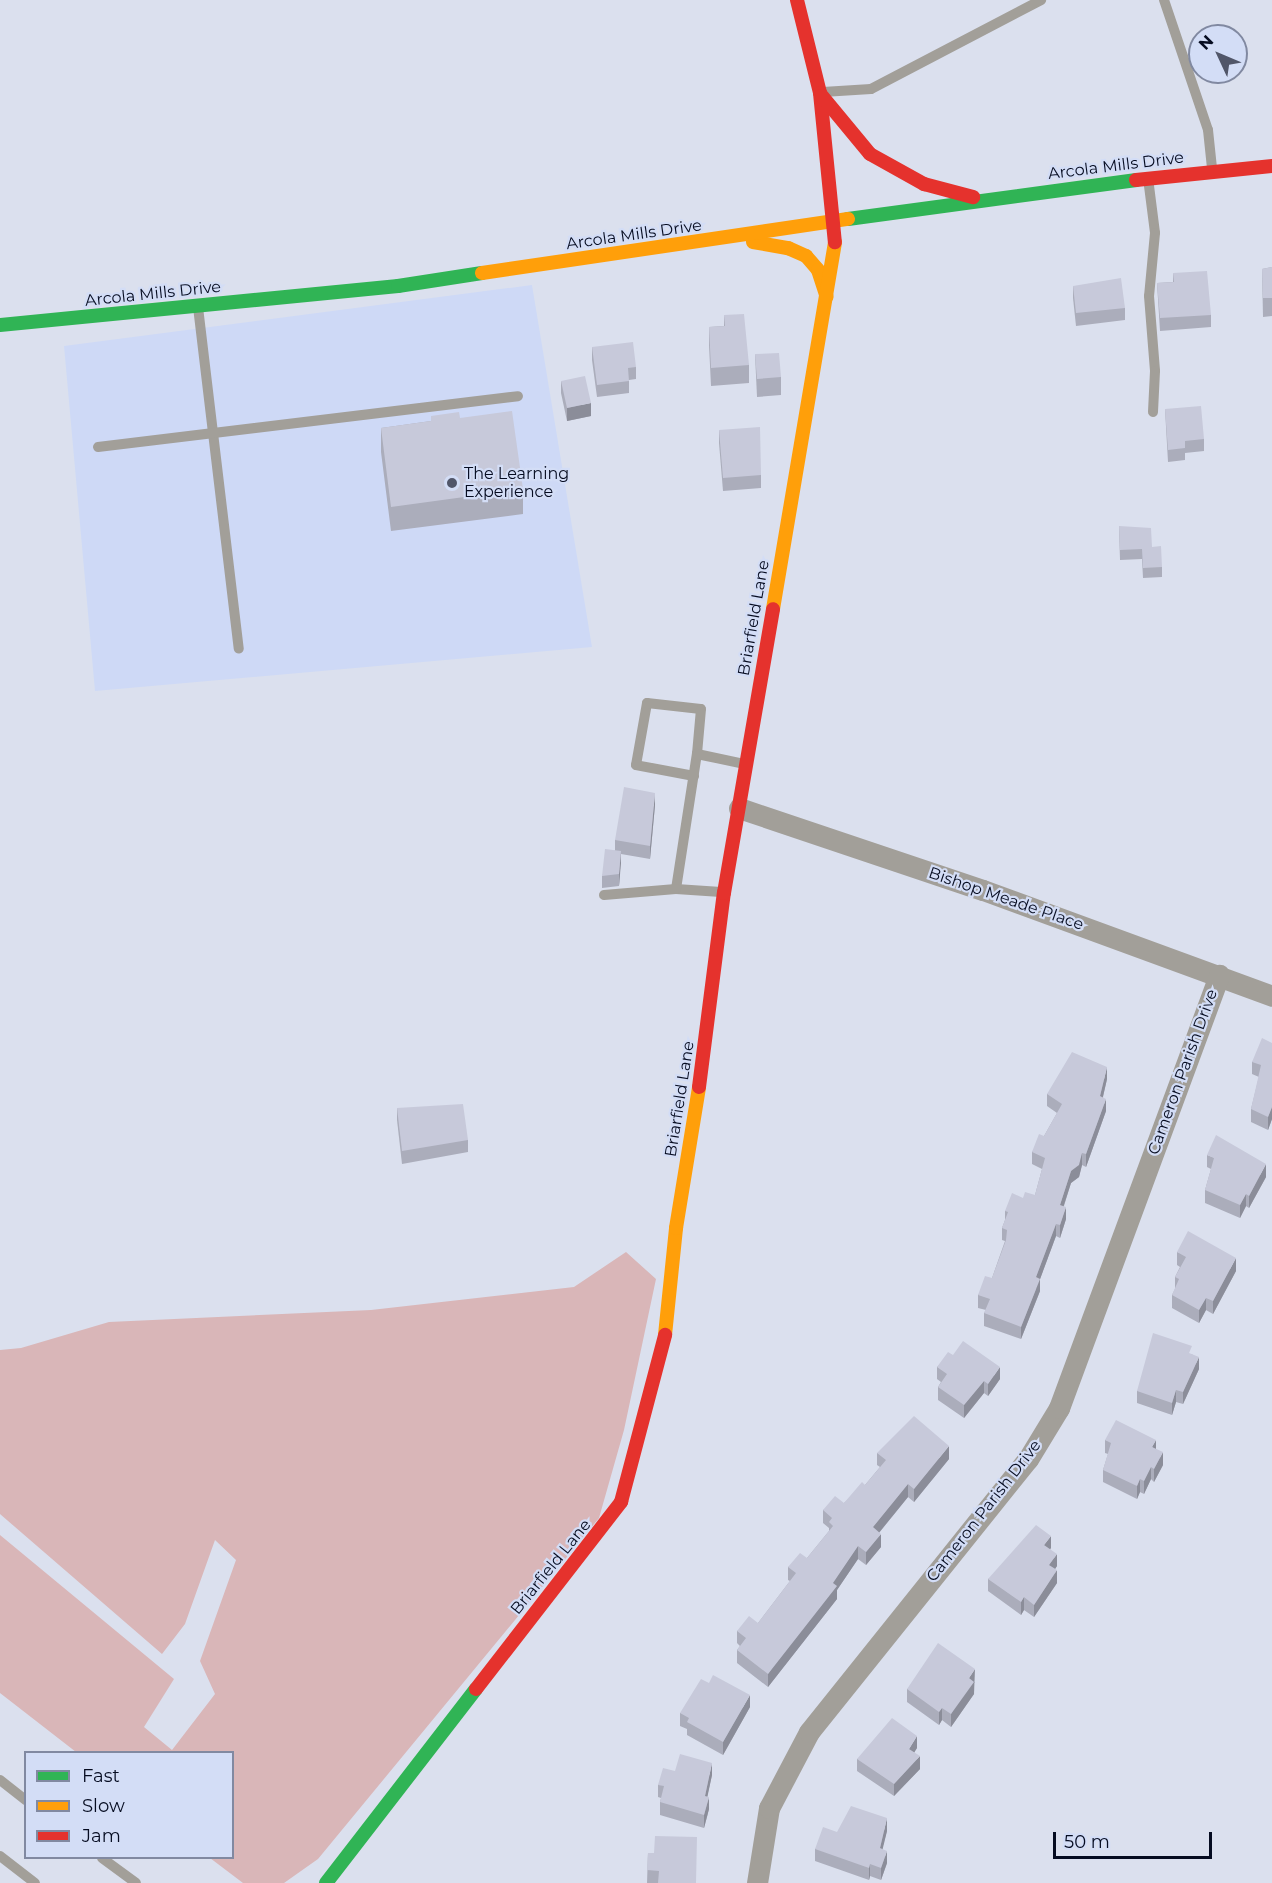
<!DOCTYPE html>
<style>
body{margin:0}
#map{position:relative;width:1272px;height:1883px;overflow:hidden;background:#dbe0ee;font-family:Montserrat,sans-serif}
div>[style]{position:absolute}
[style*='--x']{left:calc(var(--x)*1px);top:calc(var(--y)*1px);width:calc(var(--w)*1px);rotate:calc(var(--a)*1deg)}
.built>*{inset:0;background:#ced9f6}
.forest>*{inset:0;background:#d9b6b8}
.lane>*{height:10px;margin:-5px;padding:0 5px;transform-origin:5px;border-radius:5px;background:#a29f99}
.street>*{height:21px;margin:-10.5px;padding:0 10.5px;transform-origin:10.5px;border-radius:10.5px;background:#a29f99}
.fast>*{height:14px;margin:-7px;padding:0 7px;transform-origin:7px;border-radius:7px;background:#30b455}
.slow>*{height:14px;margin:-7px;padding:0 7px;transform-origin:7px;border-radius:7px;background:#ff9f0a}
.jam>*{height:14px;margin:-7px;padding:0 7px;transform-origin:7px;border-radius:7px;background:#e5322d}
.wall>*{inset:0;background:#abadbb}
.shaded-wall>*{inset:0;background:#8b8d99}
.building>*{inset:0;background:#c7c9da}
.dots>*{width:16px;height:16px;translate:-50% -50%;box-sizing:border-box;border:3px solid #d3ddf6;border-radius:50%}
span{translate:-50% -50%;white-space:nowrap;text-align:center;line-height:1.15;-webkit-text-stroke:4.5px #d3ddf6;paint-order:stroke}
.street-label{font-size:16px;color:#060c21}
.poi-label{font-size:16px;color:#060c21}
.left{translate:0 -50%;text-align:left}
.legend{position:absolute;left:24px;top:1751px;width:210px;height:108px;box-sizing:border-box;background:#d3ddf6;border:2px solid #8189a1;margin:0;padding:8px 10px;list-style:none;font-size:18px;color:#060c21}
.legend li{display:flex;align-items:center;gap:12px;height:30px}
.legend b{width:30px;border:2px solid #8189a1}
.north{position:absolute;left:1188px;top:24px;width:60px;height:60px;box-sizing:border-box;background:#d3ddf6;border:2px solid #8189a1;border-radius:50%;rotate:314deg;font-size:16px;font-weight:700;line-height:24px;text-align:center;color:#060c21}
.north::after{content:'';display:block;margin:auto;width:21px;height:27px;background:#515669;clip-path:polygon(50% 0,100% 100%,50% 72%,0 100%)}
.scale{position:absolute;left:1053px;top:1832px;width:159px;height:27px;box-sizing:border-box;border:3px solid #060c21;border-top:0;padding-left:8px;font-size:18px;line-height:21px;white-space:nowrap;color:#060c21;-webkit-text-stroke:4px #d3ddf6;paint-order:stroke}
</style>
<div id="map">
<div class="built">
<div style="clip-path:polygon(532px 285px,592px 647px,95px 691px,64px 346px)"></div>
</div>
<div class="forest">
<div style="clip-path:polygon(626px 1252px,656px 1279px,624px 1430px,599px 1518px,318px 1859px,284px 1883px,243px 1883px,210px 1858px,232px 1858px,232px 1752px,76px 1752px,0 1693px,0 1535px,174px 1679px,144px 1727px,172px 1750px,215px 1694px,200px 1661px,236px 1560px,215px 1540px,185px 1624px,162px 1654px,0 1514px,0 1350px,21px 1348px,109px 1322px,371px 1310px,574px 1287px)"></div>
</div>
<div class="lane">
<div style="--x:1164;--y:0;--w:137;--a:71.3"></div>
<div style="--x:1208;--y:130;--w:39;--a:84"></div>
<div style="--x:823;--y:92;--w:48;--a:-3.6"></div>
<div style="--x:871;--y:89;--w:192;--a:-27.6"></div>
<div style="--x:1148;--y:178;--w:55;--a:82.7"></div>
<div style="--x:1155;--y:233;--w:63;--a:95.4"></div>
<div style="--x:1149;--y:296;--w:75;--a:85.4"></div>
<div style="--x:1155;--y:371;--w:41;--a:92.8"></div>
<div style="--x:198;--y:307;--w:344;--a:83.2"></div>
<div style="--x:98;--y:447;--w:423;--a:-6.9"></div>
<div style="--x:694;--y:776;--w:59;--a:-169.3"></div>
<div style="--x:636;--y:765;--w:63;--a:-79.9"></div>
<div style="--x:647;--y:703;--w:54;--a:6.3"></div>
<div style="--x:701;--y:709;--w:45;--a:95.1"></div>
<div style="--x:721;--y:892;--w:45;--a:-176.2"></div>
<div style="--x:676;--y:889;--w:137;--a:-81.2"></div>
<div style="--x:697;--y:754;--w:49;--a:11.8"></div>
<div style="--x:604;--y:895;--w:72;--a:-4.8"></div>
<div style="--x:0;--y:1780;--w:33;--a:38"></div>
<div style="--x:0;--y:1856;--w:44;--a:37.6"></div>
<div style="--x:102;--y:1858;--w:42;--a:36.3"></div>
</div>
<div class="street">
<div style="--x:739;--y:808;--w:257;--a:18.6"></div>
<div style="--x:983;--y:890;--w:308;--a:20.1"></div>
<div style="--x:757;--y:1883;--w:76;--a:-80.9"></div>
<div style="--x:769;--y:1808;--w:86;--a:-62.2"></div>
<div style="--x:809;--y:1732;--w:350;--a:-51.3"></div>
<div style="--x:1028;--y:1459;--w:60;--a:-58.7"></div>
<div style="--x:1059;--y:1408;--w:462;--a:-69.7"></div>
</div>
<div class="fast">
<div style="--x:848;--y:219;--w:291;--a:-7.7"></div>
<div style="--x:0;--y:325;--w:400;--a:-5.6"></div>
<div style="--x:398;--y:286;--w:85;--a:-8.8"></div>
<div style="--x:326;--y:1883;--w:245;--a:-52.3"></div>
</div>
<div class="slow">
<div style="--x:753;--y:242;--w:36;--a:10"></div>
<div style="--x:788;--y:248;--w:20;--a:24"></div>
<div style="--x:806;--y:256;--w:18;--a:49"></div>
<div style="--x:818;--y:270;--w:28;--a:72"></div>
<div style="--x:482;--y:273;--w:370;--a:-8.4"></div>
<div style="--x:773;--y:609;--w:372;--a:-80.4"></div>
<div style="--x:665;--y:1335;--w:108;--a:-84.1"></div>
<div style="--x:676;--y:1228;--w:143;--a:-80.7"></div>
</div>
<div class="jam">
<div style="--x:797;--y:0;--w:96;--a:76.1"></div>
<div style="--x:820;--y:93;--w:150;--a:84.3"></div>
<div style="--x:822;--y:96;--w:75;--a:50.4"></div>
<div style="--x:870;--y:154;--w:62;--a:29.1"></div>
<div style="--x:924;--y:184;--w:51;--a:14.9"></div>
<div style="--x:1136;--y:180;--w:137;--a:-5.9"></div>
<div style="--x:699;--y:1087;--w:196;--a:-82.7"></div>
<div style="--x:724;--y:893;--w:288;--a:-80.2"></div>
<div style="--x:476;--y:1689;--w:237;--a:-52.2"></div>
<div style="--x:621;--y:1502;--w:173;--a:-75.2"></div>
</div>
<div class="wall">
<div style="clip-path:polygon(1272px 267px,1272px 316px,1263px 317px,1262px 269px)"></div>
<div style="clip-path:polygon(1173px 273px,1211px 315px,1211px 327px,1160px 331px,1157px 283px,1173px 282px)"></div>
<div style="clip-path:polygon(1073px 286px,1125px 308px,1125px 320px,1076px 326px,1073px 298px)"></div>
<div style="clip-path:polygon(724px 315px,749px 365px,749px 383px,711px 386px,709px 345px,709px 327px,724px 326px)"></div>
<div style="clip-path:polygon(592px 347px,636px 367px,636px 379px,629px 380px,629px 393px,597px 397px,592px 360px)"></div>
<div style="clip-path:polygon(755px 354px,781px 377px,781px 395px,757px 397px)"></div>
<div style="clip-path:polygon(561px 381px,591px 416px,567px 421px,561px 393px)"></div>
<div style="clip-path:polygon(1165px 409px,1204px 439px,1204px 451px,1185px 453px,1185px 460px,1168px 462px)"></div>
<div style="clip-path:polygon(431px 416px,523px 489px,523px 514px,391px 531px,381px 452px,381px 428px,431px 421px)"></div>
<div style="clip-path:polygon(719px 430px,761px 475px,761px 488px,723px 491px,719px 443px)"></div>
<div style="clip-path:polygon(1119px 526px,1152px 547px,1162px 567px,1162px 577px,1143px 578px,1142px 559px,1120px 560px)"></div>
<div style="clip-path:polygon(655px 805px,650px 859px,621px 854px,619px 886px,602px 888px,602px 876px,615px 850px,615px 840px)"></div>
<div style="clip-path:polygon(1272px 1043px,1272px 1119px,1268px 1130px,1251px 1122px,1251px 1109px,1259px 1077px,1252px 1074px,1252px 1062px)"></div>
<div style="clip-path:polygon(1107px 1079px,1103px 1097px,1106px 1111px,1086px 1167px,1082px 1165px,1079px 1177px,1071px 1183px,1064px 1206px,1066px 1219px,1060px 1238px,1056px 1236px,1040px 1279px,1040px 1291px,1021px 1339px,984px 1326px,984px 1313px,986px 1310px,978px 1308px,978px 1295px,992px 1278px,1005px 1241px,1002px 1240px,1002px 1228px,1005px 1220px,1005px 1211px,1023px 1198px,1035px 1195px,1042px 1169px,1032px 1164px,1032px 1152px,1044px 1136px,1057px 1113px,1047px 1106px,1047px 1094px)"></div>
<div style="clip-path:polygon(397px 1108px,468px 1140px,468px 1152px,402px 1164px,397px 1120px)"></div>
<div style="clip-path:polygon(1207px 1155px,1266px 1177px,1249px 1208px,1246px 1206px,1240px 1218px,1205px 1203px,1205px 1190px,1211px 1169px,1207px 1167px)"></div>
<div style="clip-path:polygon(1177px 1252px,1236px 1271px,1213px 1314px,1206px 1310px,1199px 1323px,1172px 1308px,1172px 1295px,1175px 1289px,1175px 1277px,1180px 1267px,1177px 1265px)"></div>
<div style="clip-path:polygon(1192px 1354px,1199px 1369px,1183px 1404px,1176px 1402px,1172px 1415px,1137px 1403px,1137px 1391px)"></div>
<div style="clip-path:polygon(953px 1355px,1000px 1379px,988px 1396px,984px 1393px,964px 1418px,938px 1400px,938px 1387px,941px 1382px,937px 1379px,937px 1367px)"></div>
<div style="clip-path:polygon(1105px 1440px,1156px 1449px,1163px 1465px,1154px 1482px,1151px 1479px,1144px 1494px,1140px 1492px,1137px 1499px,1103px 1482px,1103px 1470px,1108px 1454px,1105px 1453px)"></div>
<div style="clip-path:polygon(877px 1453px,949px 1459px,914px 1502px,908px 1497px,879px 1533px,881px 1547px,866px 1565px,858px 1559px,837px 1590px,837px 1599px,768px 1687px,737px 1663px,737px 1650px,740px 1646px,737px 1643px,737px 1631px,758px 1623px,790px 1581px,788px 1580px,788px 1567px,807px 1558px,829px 1531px,829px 1528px,823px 1523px,823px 1510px,844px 1503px,865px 1485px,880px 1467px,877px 1465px)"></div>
<div style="clip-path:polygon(1051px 1548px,1050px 1549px,1057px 1566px,1055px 1569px,1057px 1583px,1034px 1617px,1024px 1610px,1021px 1615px,988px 1591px,988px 1579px)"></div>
<div style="clip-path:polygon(975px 1682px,974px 1683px,974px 1694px,951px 1727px,942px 1720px,939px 1725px,907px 1702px,907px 1689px)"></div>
<div style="clip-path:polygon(750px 1707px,723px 1755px,687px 1735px,687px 1729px,680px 1726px,680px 1713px)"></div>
<div style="clip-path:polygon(917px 1748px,914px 1752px,920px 1769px,894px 1796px,857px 1771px,857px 1759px)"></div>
<div style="clip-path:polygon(675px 1771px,712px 1775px,707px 1797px,709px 1809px,704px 1828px,660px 1815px,660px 1802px,661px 1798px,658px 1797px,658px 1785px)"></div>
<div style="clip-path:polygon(887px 1831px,882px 1849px,887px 1863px,881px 1880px,870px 1876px,869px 1880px,815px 1861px,815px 1849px,837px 1832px)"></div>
<div style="clip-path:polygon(648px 1853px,696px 1883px,647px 1883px)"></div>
</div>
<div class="shaded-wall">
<div style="clip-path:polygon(591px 403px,591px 416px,567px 421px,567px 408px)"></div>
<div style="clip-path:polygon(655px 793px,655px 805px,650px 859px,650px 846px)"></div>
<div style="clip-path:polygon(621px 851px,621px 863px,619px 886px,619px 874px)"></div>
<div style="clip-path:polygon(1107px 1067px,1107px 1079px,1100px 1109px,1100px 1096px)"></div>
<div style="clip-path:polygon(1106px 1099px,1106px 1111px,1086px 1167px,1086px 1154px)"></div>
<div style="clip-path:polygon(1272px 1107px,1272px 1119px,1268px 1130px,1268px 1117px)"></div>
<div style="clip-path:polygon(1082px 1153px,1082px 1165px,1079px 1177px,1071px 1183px,1060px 1217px,1060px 1205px,1071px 1171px)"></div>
<div style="clip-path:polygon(1266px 1164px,1266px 1177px,1249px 1208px,1249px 1196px)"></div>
<div style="clip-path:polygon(1246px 1194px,1246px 1206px,1240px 1218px,1240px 1205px)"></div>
<div style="clip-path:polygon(1066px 1207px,1066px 1219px,1060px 1238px,1060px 1225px)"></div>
<div style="clip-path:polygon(1056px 1224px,1056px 1236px,1036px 1290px,1036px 1277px)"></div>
<div style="clip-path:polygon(1236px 1258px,1236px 1271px,1213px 1314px,1213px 1301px)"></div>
<div style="clip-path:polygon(1040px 1279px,1040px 1291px,1021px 1339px,1021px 1327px)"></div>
<div style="clip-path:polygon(1206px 1298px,1206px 1310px,1199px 1323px,1199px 1310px)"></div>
<div style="clip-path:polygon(1199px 1357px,1199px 1369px,1183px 1404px,1183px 1392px)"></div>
<div style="clip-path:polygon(1000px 1367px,1000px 1379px,988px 1396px,988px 1384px)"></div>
<div style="clip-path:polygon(984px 1381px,984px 1393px,964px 1418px,964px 1405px)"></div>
<div style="clip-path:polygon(1176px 1390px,1176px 1402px,1172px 1415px,1172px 1403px)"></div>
<div style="clip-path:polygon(1156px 1440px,1156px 1452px,1152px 1447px)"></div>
<div style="clip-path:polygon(949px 1446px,949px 1459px,914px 1502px,914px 1489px)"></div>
<div style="clip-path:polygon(1163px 1452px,1163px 1465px,1154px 1482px,1154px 1469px)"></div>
<div style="clip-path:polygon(1151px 1467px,1151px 1479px,1144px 1494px,1144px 1481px)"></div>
<div style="clip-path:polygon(1140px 1479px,1140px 1492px,1137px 1499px,1137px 1486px)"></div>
<div style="clip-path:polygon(908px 1484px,908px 1497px,873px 1540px,873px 1527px)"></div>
<div style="clip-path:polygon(881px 1534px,881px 1547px,866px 1565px,866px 1552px)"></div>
<div style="clip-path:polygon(1051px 1536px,1051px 1548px,1044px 1557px,1044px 1545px)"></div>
<div style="clip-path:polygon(858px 1546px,858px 1559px,837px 1590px,837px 1599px,768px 1687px,768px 1674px)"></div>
<div style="clip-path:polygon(1057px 1554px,1057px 1566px,1049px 1578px,1049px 1565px)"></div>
<div style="clip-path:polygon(1057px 1570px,1057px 1583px,1034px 1617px,1034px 1605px)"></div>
<div style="clip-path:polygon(1024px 1597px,1024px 1610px,1021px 1615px,1021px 1602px)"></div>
<div style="clip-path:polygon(975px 1669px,974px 1694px,951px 1727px,951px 1714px,969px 1678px)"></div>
<div style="clip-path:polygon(750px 1695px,750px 1707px,723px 1755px,723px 1742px)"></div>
<div style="clip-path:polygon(942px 1708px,942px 1720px,939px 1725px,939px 1712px)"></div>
<div style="clip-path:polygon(917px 1736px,917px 1748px,909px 1761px,909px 1749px)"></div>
<div style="clip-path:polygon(920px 1756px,920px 1769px,894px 1796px,894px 1784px)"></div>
<div style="clip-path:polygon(712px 1763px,712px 1775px,705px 1808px,705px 1796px)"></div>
<div style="clip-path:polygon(709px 1797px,709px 1809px,704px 1828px,704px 1815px)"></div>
<div style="clip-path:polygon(887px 1818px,887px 1831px,880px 1860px,880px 1848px)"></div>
<div style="clip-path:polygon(887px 1851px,887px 1863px,881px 1880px,881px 1868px)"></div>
<div style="clip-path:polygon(870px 1864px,870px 1876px,869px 1880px,869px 1868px)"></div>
</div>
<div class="building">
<div style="clip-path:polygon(1272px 267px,1272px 298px,1263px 298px,1262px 269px)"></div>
<div style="clip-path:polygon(1207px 271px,1211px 315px,1160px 318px,1157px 283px,1174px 282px,1173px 273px)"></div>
<div style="clip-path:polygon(1121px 278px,1125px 308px,1076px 313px,1073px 286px)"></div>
<div style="clip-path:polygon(744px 314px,749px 365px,711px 368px,709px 327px,725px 326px,724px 315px)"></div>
<div style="clip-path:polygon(633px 342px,636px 367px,628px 368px,629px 381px,597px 385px,592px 347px)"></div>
<div style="clip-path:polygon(779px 353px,781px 377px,757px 379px,755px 354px)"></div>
<div style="clip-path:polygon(585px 376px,591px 403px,567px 408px,561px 381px)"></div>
<div style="clip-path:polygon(1201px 406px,1204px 439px,1185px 441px,1185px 448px,1168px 450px,1165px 409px)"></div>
<div style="clip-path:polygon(512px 411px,523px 489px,391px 507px,381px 428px,431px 421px,431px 416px,459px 412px,460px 418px)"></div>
<div style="clip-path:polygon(760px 427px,761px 475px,723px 478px,719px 430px)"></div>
<div style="clip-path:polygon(1119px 526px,1151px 528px,1152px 547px,1161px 546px,1162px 567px,1143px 568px,1142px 549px,1120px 550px)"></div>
<div style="clip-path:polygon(624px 787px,655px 793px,650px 846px,615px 840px)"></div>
<div style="clip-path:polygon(605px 849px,621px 851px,619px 874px,602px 876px)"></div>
<div style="clip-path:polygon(1262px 1038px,1272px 1043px,1272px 1107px,1268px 1117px,1251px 1109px,1261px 1065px,1252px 1062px)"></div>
<div style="clip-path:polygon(1072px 1052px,1107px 1067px,1100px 1096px,1106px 1099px,1086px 1154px,1082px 1153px,1079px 1165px,1071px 1171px,1060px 1205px,1066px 1207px,1060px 1225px,1056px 1224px,1036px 1277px,1040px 1279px,1021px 1327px,984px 1313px,990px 1299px,978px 1295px,985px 1276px,992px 1278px,1006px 1240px,1007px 1230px,1002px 1228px,1008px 1212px,1005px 1211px,1012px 1193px,1023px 1198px,1025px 1192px,1035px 1195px,1045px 1158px,1032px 1152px,1039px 1134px,1044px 1136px,1062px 1104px,1047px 1094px)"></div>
<div style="clip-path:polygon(463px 1104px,468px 1140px,402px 1151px,397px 1108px)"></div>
<div style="clip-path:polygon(1216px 1135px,1266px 1164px,1249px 1196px,1246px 1194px,1240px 1205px,1205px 1190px,1214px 1158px,1207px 1155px)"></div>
<div style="clip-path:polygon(1188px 1231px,1236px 1258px,1213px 1301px,1206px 1298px,1199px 1310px,1172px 1295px,1179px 1279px,1175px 1277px,1186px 1257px,1177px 1252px)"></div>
<div style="clip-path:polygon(1153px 1333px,1192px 1346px,1189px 1353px,1199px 1357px,1183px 1392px,1176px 1390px,1172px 1403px,1137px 1391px)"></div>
<div style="clip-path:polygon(963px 1341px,1000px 1367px,988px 1384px,984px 1381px,964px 1405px,938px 1387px,947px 1374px,937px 1367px,948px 1352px,953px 1355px)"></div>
<div style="clip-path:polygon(914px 1416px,949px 1446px,914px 1489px,908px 1484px,873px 1527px,881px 1534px,866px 1552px,858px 1546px,833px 1583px,837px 1586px,768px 1674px,737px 1650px,746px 1638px,737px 1631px,749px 1616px,758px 1623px,796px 1573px,788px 1567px,800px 1553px,807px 1558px,833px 1526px,829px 1522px,832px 1518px,823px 1510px,835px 1496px,844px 1503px,862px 1482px,865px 1485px,886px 1460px,877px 1453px)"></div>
<div style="clip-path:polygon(1116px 1420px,1156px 1440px,1152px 1447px,1163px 1452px,1154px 1469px,1151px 1467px,1144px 1481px,1140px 1479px,1137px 1486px,1103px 1470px,1111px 1443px,1105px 1440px)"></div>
<div style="clip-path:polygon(1036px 1525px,1051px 1536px,1044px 1545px,1057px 1554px,1049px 1565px,1057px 1570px,1034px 1605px,1024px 1597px,1021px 1602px,988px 1579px)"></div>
<div style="clip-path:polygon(938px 1643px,975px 1669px,969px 1678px,974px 1682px,951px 1714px,942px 1708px,939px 1712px,907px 1689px)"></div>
<div style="clip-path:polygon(713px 1675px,750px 1695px,723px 1742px,687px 1722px,689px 1718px,680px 1713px,701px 1679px,709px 1683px)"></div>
<div style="clip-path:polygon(892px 1718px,917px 1736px,909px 1749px,920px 1756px,894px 1784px,857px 1759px)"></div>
<div style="clip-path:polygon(680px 1754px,712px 1763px,705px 1796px,709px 1797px,704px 1815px,660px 1802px,664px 1786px,658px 1785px,663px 1768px,675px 1771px)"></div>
<div style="clip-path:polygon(851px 1806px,887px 1818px,880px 1848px,887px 1851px,881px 1868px,870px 1864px,869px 1868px,815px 1849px,823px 1827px,837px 1832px)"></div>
<div style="clip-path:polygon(655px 1836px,697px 1837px,696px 1883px,658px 1883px,659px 1871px,647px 1870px,648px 1853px,654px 1853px)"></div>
</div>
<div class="dots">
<div style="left:452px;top:483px;background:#515669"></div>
</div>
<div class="street-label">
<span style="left:1116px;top:166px;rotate:-7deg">Arcola Mills Drive</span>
<span style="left:634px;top:235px;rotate:-8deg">Arcola Mills Drive</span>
<span style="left:153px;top:294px;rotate:-6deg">Arcola Mills Drive</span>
<span style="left:754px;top:618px;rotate:-80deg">Briarfield Lane</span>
<span style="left:1006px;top:899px;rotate:19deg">Bishop Meade Place</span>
<span style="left:1183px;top:1072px;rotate:-70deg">Cameron Parish Drive</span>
<span style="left:680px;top:1099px;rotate:-81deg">Briarfield Lane</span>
<span style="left:984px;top:1511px;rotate:-52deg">Cameron Parish Drive</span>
<span style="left:551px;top:1567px;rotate:-51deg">Briarfield Lane</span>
</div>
<div class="poi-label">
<span class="left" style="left:464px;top:483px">The Learning<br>Experience</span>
</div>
<ul class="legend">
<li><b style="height:8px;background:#30b455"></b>Fast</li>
<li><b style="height:8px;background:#ff9f0a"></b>Slow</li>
<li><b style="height:8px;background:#e5322d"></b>Jam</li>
</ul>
<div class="north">N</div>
<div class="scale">50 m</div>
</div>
